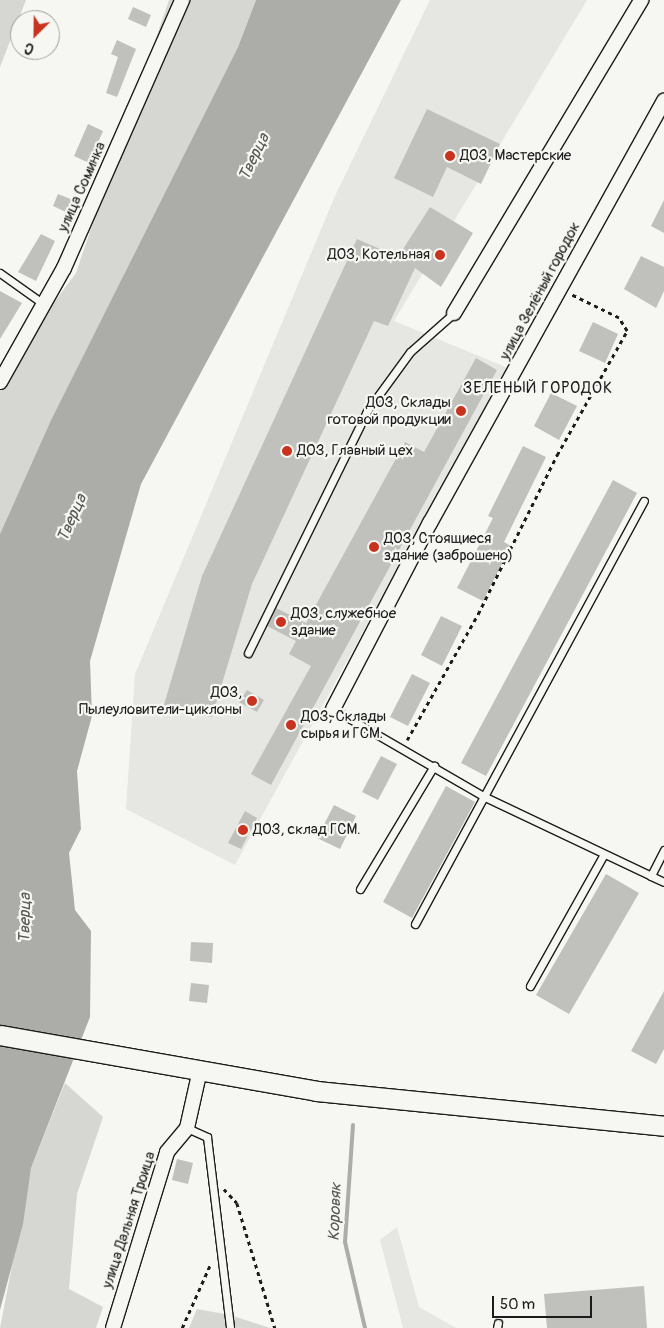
<!DOCTYPE html>
<meta charset="utf-8">
<style>
body{margin:0}
#map{position:relative;width:664px;height:1328px;overflow:hidden;background:#f6f6f2;font-family:Pangolin,sans-serif}
div>[style]{position:absolute}
[style*='--x']{left:calc(var(--x)*1px);top:calc(var(--y)*1px);width:calc(var(--w)*1px);rotate:calc(var(--a)*1deg)}
.built>*{inset:0;background:#e6e6e2}
.green>*{inset:0;background:#d6d6d2}
.water>*{inset:0;background:#acaca9}
.stream>*{height:4px;margin:-2px;padding:0 2px;transform-origin:2px;border-radius:2px;background:#acaca9}
.building>*{inset:0;background:#c0c0bd}
.path>*{height:2.5px;margin-top:-1.25px;transform-origin:0;background:repeating-linear-gradient(90deg,#1c1c1c 0 4px,transparent 0 8px)}
.roads{filter:drop-shadow(1px 0 #1c1c1c) drop-shadow(-1px 0 #1c1c1c) drop-shadow(0 1px #1c1c1c) drop-shadow(0 -1px #1c1c1c)}
.lane>*{height:7px;margin:-3.5px;padding:0 3.5px;transform-origin:3.5px;border-radius:3.5px;background:#f6f6f2}
.street>*{height:14px;margin:-7px;padding:0 7px;transform-origin:7px;border-radius:7px;background:#f6f6f2}
.secondary>*{height:19px;margin:-9.5px;padding:0 9.5px;transform-origin:9.5px;border-radius:9.5px;background:#f6f6f2}
.dots>*{width:14px;height:14px;translate:-50% -50%;box-sizing:border-box;border:2px solid #f6f6f2;border-radius:50%}
span{translate:-50% -50%;white-space:nowrap;text-align:center;line-height:1.15;-webkit-text-stroke:4.5px #f6f6f2;paint-order:stroke}
.poi-label{font-size:15px;color:#1c1c1c}
.left{translate:0 -50%;text-align:left}
.right{translate:-100% -50%;text-align:right}
.street-label{font-size:15px;color:#1c1c1c}
.water-label{font-size:16px;color:#565654;font-style:italic}
.neighbourhood-label{font-size:16px;color:#1c1c1c;letter-spacing:1px}
.north{position:absolute;left:10px;top:10px;width:50px;height:50px;box-sizing:border-box;background:#f6f6f2;border:1px solid #9f9f9c;border-radius:50%;rotate:203deg;font-size:14px;font-weight:700;line-height:20px;text-align:center;color:#1c1c1c}
.north::after{content:'';display:block;margin:auto;width:18px;height:22px;background:#c8321e;clip-path:polygon(50% 0,100% 100%,50% 72%,0 100%)}
.scale{position:absolute;left:492px;top:1296px;width:100px;height:22px;box-sizing:border-box;border:2px solid #1c1c1c;border-top:0;padding-left:6px;font-size:15px;line-height:18px;white-space:nowrap;color:#1c1c1c;-webkit-text-stroke:4px #f6f6f2;paint-order:stroke}
</style>
<div id="map">
<div class="built">
<div style="clip-path:polygon(430px 0,587px 0,394px 321px,508px 368px,235px 865px,126px 809px,135px 674px,335px 196px)"></div>
<div style="clip-path:polygon(397px 1227px,419px 1307px,456px 1328px,403px 1328px,380px 1240px)"></div>
</div>
<div class="green">
<div style="clip-path:polygon(0 0,26px 0,0 67px)"></div>
<div style="clip-path:polygon(169px 0,256px 0,238px 47px,51px 420px,0 534px,0 375px,76px 273px)"></div>
<div style="clip-path:polygon(65px 1083px,103px 1117px,77px 1194px,69px 1289px,103px 1307px,96px 1328px,0 1328px,31px 1168px)"></div>
<div style="clip-path:polygon(197px 1309px,230px 1315px,270px 1328px,189px 1328px)"></div>
</div>
<div class="water">
<div style="clip-path:polygon(256px 0,401px 0,141px 484px,90px 661px,92px 716px,77px 771px,81px 829px,69px 853px,75px 910px,91px 931px,90px 1017px,31px 1168px,23px 1224px,0 1310px,0 534px,51px 420px,238px 47px)"></div>
</div>
<div class="stream">
<div style="--x:353;--y:1125;--w:117;--a:93.9"></div>
<div style="--x:345;--y:1242;--w:88;--a:76.9"></div>
</div>
<div class="building">
<div style="clip-path:polygon(133px 7px,151px 15px,146px 27px,128px 19px)"></div>
<div style="clip-path:polygon(117px 40px,136px 49px,117px 97px,106px 93px,118px 57px,111px 54px)"></div>
<div style="clip-path:polygon(427px 109px,500px 144px,481px 184px,447px 167px,433px 197px,394px 178px)"></div>
<div style="clip-path:polygon(88px 124px,103px 131px,89px 163px,74px 156px)"></div>
<div style="clip-path:polygon(58px 194px,73px 200px,68px 213px,53px 206px)"></div>
<div style="clip-path:polygon(664px 200px,664px 233px,651px 226px)"></div>
<div style="clip-path:polygon(430px 207px,473px 233px,441px 287px,415px 268px,388px 326px,374px 321px,252px 584px,212px 717px,163px 708px,202px 576px,357px 239px,398px 257px)"></div>
<div style="clip-path:polygon(41px 234px,55px 241px,36px 281px,18px 272px)"></div>
<div style="clip-path:polygon(641px 256px,664px 267px,664px 291px,656px 308px,624px 289px)"></div>
<div style="clip-path:polygon(0 291px,22px 303px,0 339px)"></div>
<div style="clip-path:polygon(593px 322px,618px 334px,605px 363px,579px 351px)"></div>
<div style="clip-path:polygon(476px 358px,497px 370px,271px 785px,251px 774px,311px 666px,289px 654px,296px 641px,267px 626px,276px 608px,306px 623px,405px 442px,424px 452px)"></div>
<div style="clip-path:polygon(551px 393px,577px 406px,559px 440px,534px 426px)"></div>
<div style="clip-path:polygon(523px 446px,546px 457px,504px 542px,511px 546px,483px 601px,457px 588px,493px 518px,488px 516px)"></div>
<div style="clip-path:polygon(613px 480px,637px 493px,486px 776px,461px 763px)"></div>
<div style="clip-path:polygon(441px 616px,462px 626px,442px 666px,421px 655px)"></div>
<div style="clip-path:polygon(412px 674px,430px 683px,408px 726px,390px 717px)"></div>
<div style="clip-path:polygon(247px 690px,264px 700px,257px 712px,239px 702px)"></div>
<div style="clip-path:polygon(381px 756px,397px 764px,378px 800px,362px 792px)"></div>
<div style="clip-path:polygon(446px 786px,475px 802px,412px 918px,383px 902px)"></div>
<div style="clip-path:polygon(334px 805px,356px 816px,340px 849px,317px 838px)"></div>
<div style="clip-path:polygon(245px 811px,257px 818px,241px 849px,228px 843px)"></div>
<div style="clip-path:polygon(606px 874px,639px 893px,569px 1014px,536px 995px)"></div>
<div style="clip-path:polygon(191px 942px,213px 943px,212px 963px,190px 961px)"></div>
<div style="clip-path:polygon(191px 983px,209px 985px,207px 1003px,189px 1001px)"></div>
<div style="clip-path:polygon(664px 991px,664px 1049px,656px 1064px,631px 1051px)"></div>
<div style="clip-path:polygon(177px 1159px,193px 1163px,188px 1184px,172px 1180px)"></div>
<div style="clip-path:polygon(644px 1286px,647px 1328px,547px 1328px,544px 1294px)"></div>
</div>
<div class="path">
<div style="--x:407;--y:740;--w:145;--a:-60.6"></div>
<div style="--x:478;--y:614;--w:178;--a:-63.6"></div>
<div style="--x:557;--y:455;--w:142;--a:-60.6"></div>
<div style="--x:627;--y:331;--w:15;--a:-122"></div>
<div style="--x:619;--y:318;--w:55;--a:-153.9"></div>
<div style="--x:224;--y:1189;--w:19;--a:47"></div>
<div style="--x:237;--y:1203;--w:131;--a:73.1"></div>
<div style="--x:182;--y:1328;--w:71;--a:-66"></div>
</div>
<div class="roads">
<div class="lane">
<div style="--x:0;--y:273;--w:52;--a:35.5"></div>
<div style="--x:248;--y:653;--w:270;--a:-63.8"></div>
<div style="--x:367;--y:411;--w:73;--a:-53.9"></div>
<div style="--x:410;--y:352;--w:59;--a:-41.6"></div>
<div style="--x:333;--y:709;--w:176;--a:30.1"></div>
<div style="--x:485;--y:797;--w:184;--a:25.4"></div>
<div style="--x:664;--y:850;--w:29;--a:117"></div>
<div style="--x:651;--y:876;--w:14;--a:25"></div>
<div style="--x:360;--y:889;--w:144;--a:-59"></div>
<div style="--x:415;--y:924;--w:481;--a:-61.6"></div>
<div style="--x:530;--y:986;--w:149;--a:-60.7"></div>
<div style="--x:187;--y:1128;--w:22;--a:24"></div>
<div style="--x:207;--y:1137;--w:192;--a:83.1"></div>
<div style="--x:497;--y:1328;--w:5;--a:-79"></div>
</div>
<div class="street">
<div style="--x:454;--y:313;--w:365;--a:-59.1"></div>
<div style="--x:0;--y:382;--w:131;--a:-60.7"></div>
<div style="--x:64;--y:268;--w:293;--a:-66.2"></div>
<div style="--x:333;--y:709;--w:210;--a:-62.5"></div>
<div style="--x:430;--y:523;--w:483;--a:-61"></div>
<div style="--x:113;--y:1328;--w:184;--a:-72.9"></div>
<div style="--x:167;--y:1152;--w:31;--a:-50"></div>
<div style="--x:187;--y:1128;--w:59;--a:-77.4"></div>
</div>
<div class="secondary">
<div style="--x:0;--y:1035;--w:321;--a:10"></div>
<div style="--x:316;--y:1091;--w:350;--a:5.7"></div>
</div>
</div>
<div class="dots">
<div style="left:450px;top:156px;background:#c8321e"></div>
<div style="left:440px;top:255px;background:#c8321e"></div>
<div style="left:461px;top:411px;background:#c8321e"></div>
<div style="left:287px;top:451px;background:#c8321e"></div>
<div style="left:374px;top:547px;background:#c8321e"></div>
<div style="left:281px;top:622px;background:#c8321e"></div>
<div style="left:252px;top:701px;background:#c8321e"></div>
<div style="left:291px;top:725px;background:#c8321e"></div>
<div style="left:243px;top:830px;background:#c8321e"></div>
</div>
<div class="poi-label">
<span class="left" style="left:460px;top:156px">ДОЗ, Мастерские</span>
<span class="right" style="left:430px;top:255px">ДОЗ, Котельная</span>
<span class="right" style="left:451px;top:411px">ДОЗ, Склады<br>готовой продукции</span>
<span class="left" style="left:297px;top:451px">ДОЗ, Главный цех</span>
<span class="left" style="left:384px;top:547px">ДОЗ, Стоящиеся<br>здание (заброшено)</span>
<span class="left" style="left:291px;top:622px">ДОЗ, служебное<br>здание</span>
<span class="right" style="left:242px;top:701px">ДОЗ,<br>Пылеуловители-циклоны</span>
<span class="left" style="left:301px;top:725px">ДОЗ, Склады<br>сырья и ГСМ.</span>
<span class="left" style="left:253px;top:830px">ДОЗ, склад ГСМ.</span>
</div>
<div class="street-label">
<span style="left:82px;top:187px;rotate:-66deg">улица Соминка</span>
<span style="left:540px;top:291px;rotate:-62deg">улица Зелёный городок</span>
<span style="left:129px;top:1220px;rotate:-72deg">улица Дальняя Троица</span>
</div>
<div class="water-label">
<span style="left:254px;top:157px;rotate:-64deg">Тверца</span>
<span style="left:72px;top:518px;rotate:-66deg">Тверца</span>
<span style="left:25px;top:918px;rotate:-89deg">Тверца</span>
<span style="left:335px;top:1212px;rotate:-88deg">Коровяк</span>
</div>
<div class="neighbourhood-label">
<span style="left:538px;top:388px">ЗЕЛЕНЫЙ ГОРОДОК</span>
</div>
<div class="north">С</div>
<div class="scale">50 m</div>
</div>
